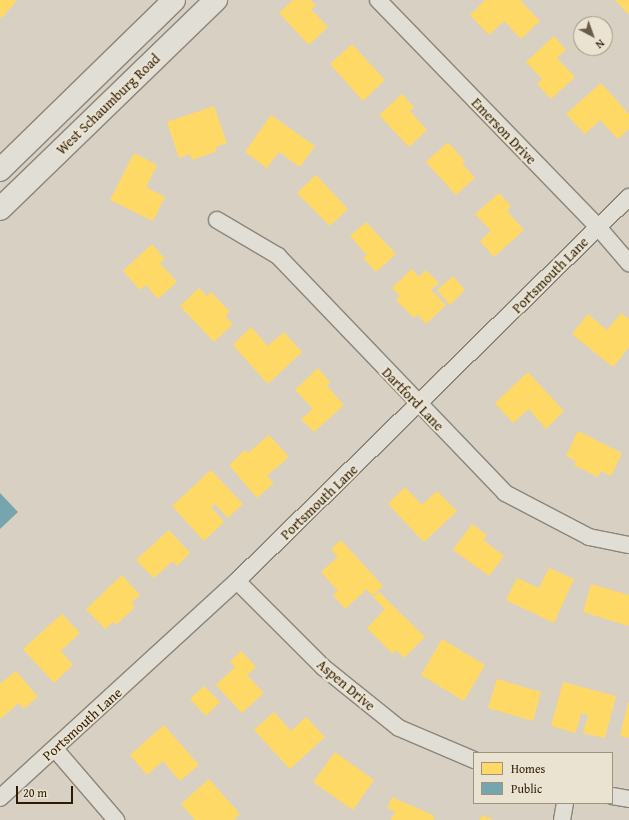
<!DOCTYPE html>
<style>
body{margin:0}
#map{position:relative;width:629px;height:820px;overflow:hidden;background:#d8d0c2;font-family:"Gentium Book Plus",serif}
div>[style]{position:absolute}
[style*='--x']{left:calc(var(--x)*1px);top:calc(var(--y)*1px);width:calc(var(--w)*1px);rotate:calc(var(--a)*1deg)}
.homes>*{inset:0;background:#ffd966}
.public>*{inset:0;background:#76a5af}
.roads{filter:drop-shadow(1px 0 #8c857a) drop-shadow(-1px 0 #8c857a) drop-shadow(0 1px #8c857a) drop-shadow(0 -1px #8c857a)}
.minor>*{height:16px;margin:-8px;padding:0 8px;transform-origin:8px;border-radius:8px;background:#e1ded6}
.secondary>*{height:22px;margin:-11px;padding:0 11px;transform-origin:11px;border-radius:11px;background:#e1ded6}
span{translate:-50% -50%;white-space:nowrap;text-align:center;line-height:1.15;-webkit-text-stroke:4px #ebe3d2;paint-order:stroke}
.street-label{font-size:14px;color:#2d1c04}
.legend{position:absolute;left:473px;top:752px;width:140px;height:52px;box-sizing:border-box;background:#ebe3d2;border:1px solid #9f9380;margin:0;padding:5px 7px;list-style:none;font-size:12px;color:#2d1c04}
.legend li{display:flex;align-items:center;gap:8px;height:20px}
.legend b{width:20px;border:1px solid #9f9380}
.north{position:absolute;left:573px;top:16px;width:40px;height:40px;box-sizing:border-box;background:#ebe3d2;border:1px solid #9f9380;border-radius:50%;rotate:139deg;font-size:11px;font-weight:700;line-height:16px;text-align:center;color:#2d1c04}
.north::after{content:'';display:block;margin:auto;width:14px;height:18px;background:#695b46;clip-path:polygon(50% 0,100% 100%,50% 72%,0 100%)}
.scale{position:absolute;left:16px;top:786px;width:57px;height:18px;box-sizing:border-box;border:2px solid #2d1c04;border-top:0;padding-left:5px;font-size:12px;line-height:14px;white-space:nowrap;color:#2d1c04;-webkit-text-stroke:3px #ebe3d2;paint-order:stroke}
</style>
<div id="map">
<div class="homes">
<div style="clip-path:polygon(0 0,17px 0,2px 18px,0 16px)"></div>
<div style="clip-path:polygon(293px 0,311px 0,316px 5px,311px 9px,328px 27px,309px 45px,279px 13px)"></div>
<div style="clip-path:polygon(485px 0,520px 0,540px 21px,521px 39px,504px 21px,489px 35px,470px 15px)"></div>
<div style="clip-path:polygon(615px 0,629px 0,629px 15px)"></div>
<div style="clip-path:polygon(554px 36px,566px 50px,557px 58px,575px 77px,551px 99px,537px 84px,542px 79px,526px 62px)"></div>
<div style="clip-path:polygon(352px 44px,385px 80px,363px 101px,330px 64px)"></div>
<div style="clip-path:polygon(601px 83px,629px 114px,629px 129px,618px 139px,600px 120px,585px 134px,566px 114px)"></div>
<div style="clip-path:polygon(402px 94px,414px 107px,410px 111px,427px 130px,409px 147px,379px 115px)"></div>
<div style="clip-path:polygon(214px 106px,227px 143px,216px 147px,217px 151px,192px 160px,190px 154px,179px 158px,167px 122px)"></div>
<div style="clip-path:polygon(271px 115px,315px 146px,300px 167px,279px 152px,267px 168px,245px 152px)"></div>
<div style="clip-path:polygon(448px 142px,465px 161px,462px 163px,475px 178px,456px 195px,426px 162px)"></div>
<div style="clip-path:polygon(134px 153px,157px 165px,146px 187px,165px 197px,153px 221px,110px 200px)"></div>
<div style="clip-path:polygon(316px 175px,348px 209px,330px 226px,297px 193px)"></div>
<div style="clip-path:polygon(499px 193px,511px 206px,507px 211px,524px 230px,494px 257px,480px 241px,491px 231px,475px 214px)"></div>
<div style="clip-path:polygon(366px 222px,396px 254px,376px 272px,363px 258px,367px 255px,350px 236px)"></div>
<div style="clip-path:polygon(152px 244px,165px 259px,160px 263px,177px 282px,158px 299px,146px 285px,140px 290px,123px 271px)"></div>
<div style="clip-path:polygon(412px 269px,419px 277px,426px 270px,439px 283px,431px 290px,446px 305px,426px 324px,418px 315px,414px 318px,396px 300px,400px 296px,392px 288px)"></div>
<div style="clip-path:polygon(453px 276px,465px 290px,450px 305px,437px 290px)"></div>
<div style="clip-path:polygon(199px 288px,207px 296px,211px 292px,230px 312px,225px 316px,233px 324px,214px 342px,180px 306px)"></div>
<div style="clip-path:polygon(621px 313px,629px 319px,629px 347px,613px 367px,572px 334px,588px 314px,607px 330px)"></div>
<div style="clip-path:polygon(251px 327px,268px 346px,284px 332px,302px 352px,268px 384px,233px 345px)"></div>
<div style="clip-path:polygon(318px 368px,330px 382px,327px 386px,344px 405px,314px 432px,301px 419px,313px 409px,295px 390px)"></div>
<div style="clip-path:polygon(528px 372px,564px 411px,546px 429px,529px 409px,513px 423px,495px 403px)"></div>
<div style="clip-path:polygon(578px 431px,622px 453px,611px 476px,601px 471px,598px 477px,574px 465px,576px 461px,566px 456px)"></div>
<div style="clip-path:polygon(269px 435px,289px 457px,267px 476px,274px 483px,257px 498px,229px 465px,245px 450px,248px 453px)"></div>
<div style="clip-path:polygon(211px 470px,243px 504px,228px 518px,215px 504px,211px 507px,224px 522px,204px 541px,172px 506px)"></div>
<div style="clip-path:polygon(405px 487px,422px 505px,437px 491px,457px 511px,424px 542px,388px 504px)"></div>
<div style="clip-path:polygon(472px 524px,487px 535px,483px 540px,504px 556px,489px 576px,453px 550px)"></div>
<div style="clip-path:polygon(169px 530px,190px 553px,177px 566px,173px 561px,154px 578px,136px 560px)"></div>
<div style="clip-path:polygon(341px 540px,383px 586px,372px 596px,367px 589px,345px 609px,333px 595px,338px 591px,321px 572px,338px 557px,331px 549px)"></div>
<div style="clip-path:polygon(549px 568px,574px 579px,554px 623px,506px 600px,517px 578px,539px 588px)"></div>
<div style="clip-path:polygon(122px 575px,140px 595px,131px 603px,135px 607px,116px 625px,113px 622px,105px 629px,86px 609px)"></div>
<div style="clip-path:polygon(591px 584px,629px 595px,629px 626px,583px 612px)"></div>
<div style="clip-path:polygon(379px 592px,425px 637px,404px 658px,396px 650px,393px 654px,367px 628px,385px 609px,373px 597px)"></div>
<div style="clip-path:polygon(62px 614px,80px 633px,61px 651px,73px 665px,54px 683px,23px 649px)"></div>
<div style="clip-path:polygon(442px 639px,485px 665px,464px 701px,421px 675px)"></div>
<div style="clip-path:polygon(241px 651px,256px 667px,247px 675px,264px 693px,242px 713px,216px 685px,235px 667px,230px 662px)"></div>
<div style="clip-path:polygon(16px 671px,38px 697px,23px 709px,19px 703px,0 719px,0 684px)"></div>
<div style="clip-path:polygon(497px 679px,541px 692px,533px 721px,488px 708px)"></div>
<div style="clip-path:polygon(563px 682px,616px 696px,605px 738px,583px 733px,588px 715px,581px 713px,576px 733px,551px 726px)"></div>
<div style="clip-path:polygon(204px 686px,220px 702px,206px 716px,190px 699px)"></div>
<div style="clip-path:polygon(628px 703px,629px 703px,629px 738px,620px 736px)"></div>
<div style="clip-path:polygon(274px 712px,291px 731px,306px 717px,325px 737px,290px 769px,254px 730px)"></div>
<div style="clip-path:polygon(164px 725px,199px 765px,180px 781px,163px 761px,147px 775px,130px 755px)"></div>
<div style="clip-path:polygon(335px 752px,374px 780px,353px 810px,313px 782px)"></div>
<div style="clip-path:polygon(209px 779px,240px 814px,234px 820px,195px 820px,181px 804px)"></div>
<div style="clip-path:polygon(392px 797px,435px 816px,433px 820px,391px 820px,395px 811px,387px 808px)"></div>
<div style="clip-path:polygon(482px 815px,494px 820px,480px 820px)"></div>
</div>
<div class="public">
<div style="clip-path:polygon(0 493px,18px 512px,0 529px)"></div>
</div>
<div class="roads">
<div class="minor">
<div style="--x:378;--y:0;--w:316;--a:45.9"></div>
<div style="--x:598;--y:227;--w:48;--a:49.3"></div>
<div style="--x:217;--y:220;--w:71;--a:30.5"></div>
<div style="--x:278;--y:256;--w:328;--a:46.2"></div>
<div style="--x:505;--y:493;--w:95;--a:27.6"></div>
<div style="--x:589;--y:537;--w:41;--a:11.3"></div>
<div style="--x:237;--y:581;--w:122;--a:45"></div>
<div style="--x:323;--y:667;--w:97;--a:38.8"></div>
<div style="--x:399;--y:728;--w:82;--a:23.1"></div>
<div style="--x:55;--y:749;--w:94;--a:49.3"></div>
<div style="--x:612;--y:796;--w:17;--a:10"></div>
<div style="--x:0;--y:798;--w:321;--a:-42.5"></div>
<div style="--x:237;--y:581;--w:549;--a:-44.41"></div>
<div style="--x:562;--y:820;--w:17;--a:-80"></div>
</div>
<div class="secondary">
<div style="--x:0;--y:170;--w:243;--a:-44.3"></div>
<div style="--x:0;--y:209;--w:301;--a:-44.1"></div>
</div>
</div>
<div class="street-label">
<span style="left:108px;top:104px;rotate:-44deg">West Schaumburg Road</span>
<span style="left:504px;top:131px;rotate:46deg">Emerson Drive</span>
<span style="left:550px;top:275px;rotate:-45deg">Portsmouth Lane</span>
<span style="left:413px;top:399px;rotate:46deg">Dartford Lane</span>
<span style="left:319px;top:502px;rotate:-44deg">Portsmouth Lane</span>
<span style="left:346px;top:685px;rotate:40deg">Aspen Drive</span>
<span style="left:82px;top:724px;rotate:-42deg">Portsmouth Lane</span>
</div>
<ul class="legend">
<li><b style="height:11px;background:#ffd966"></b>Homes</li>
<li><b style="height:11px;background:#76a5af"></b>Public</li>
</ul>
<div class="north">N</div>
<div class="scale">20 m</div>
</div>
